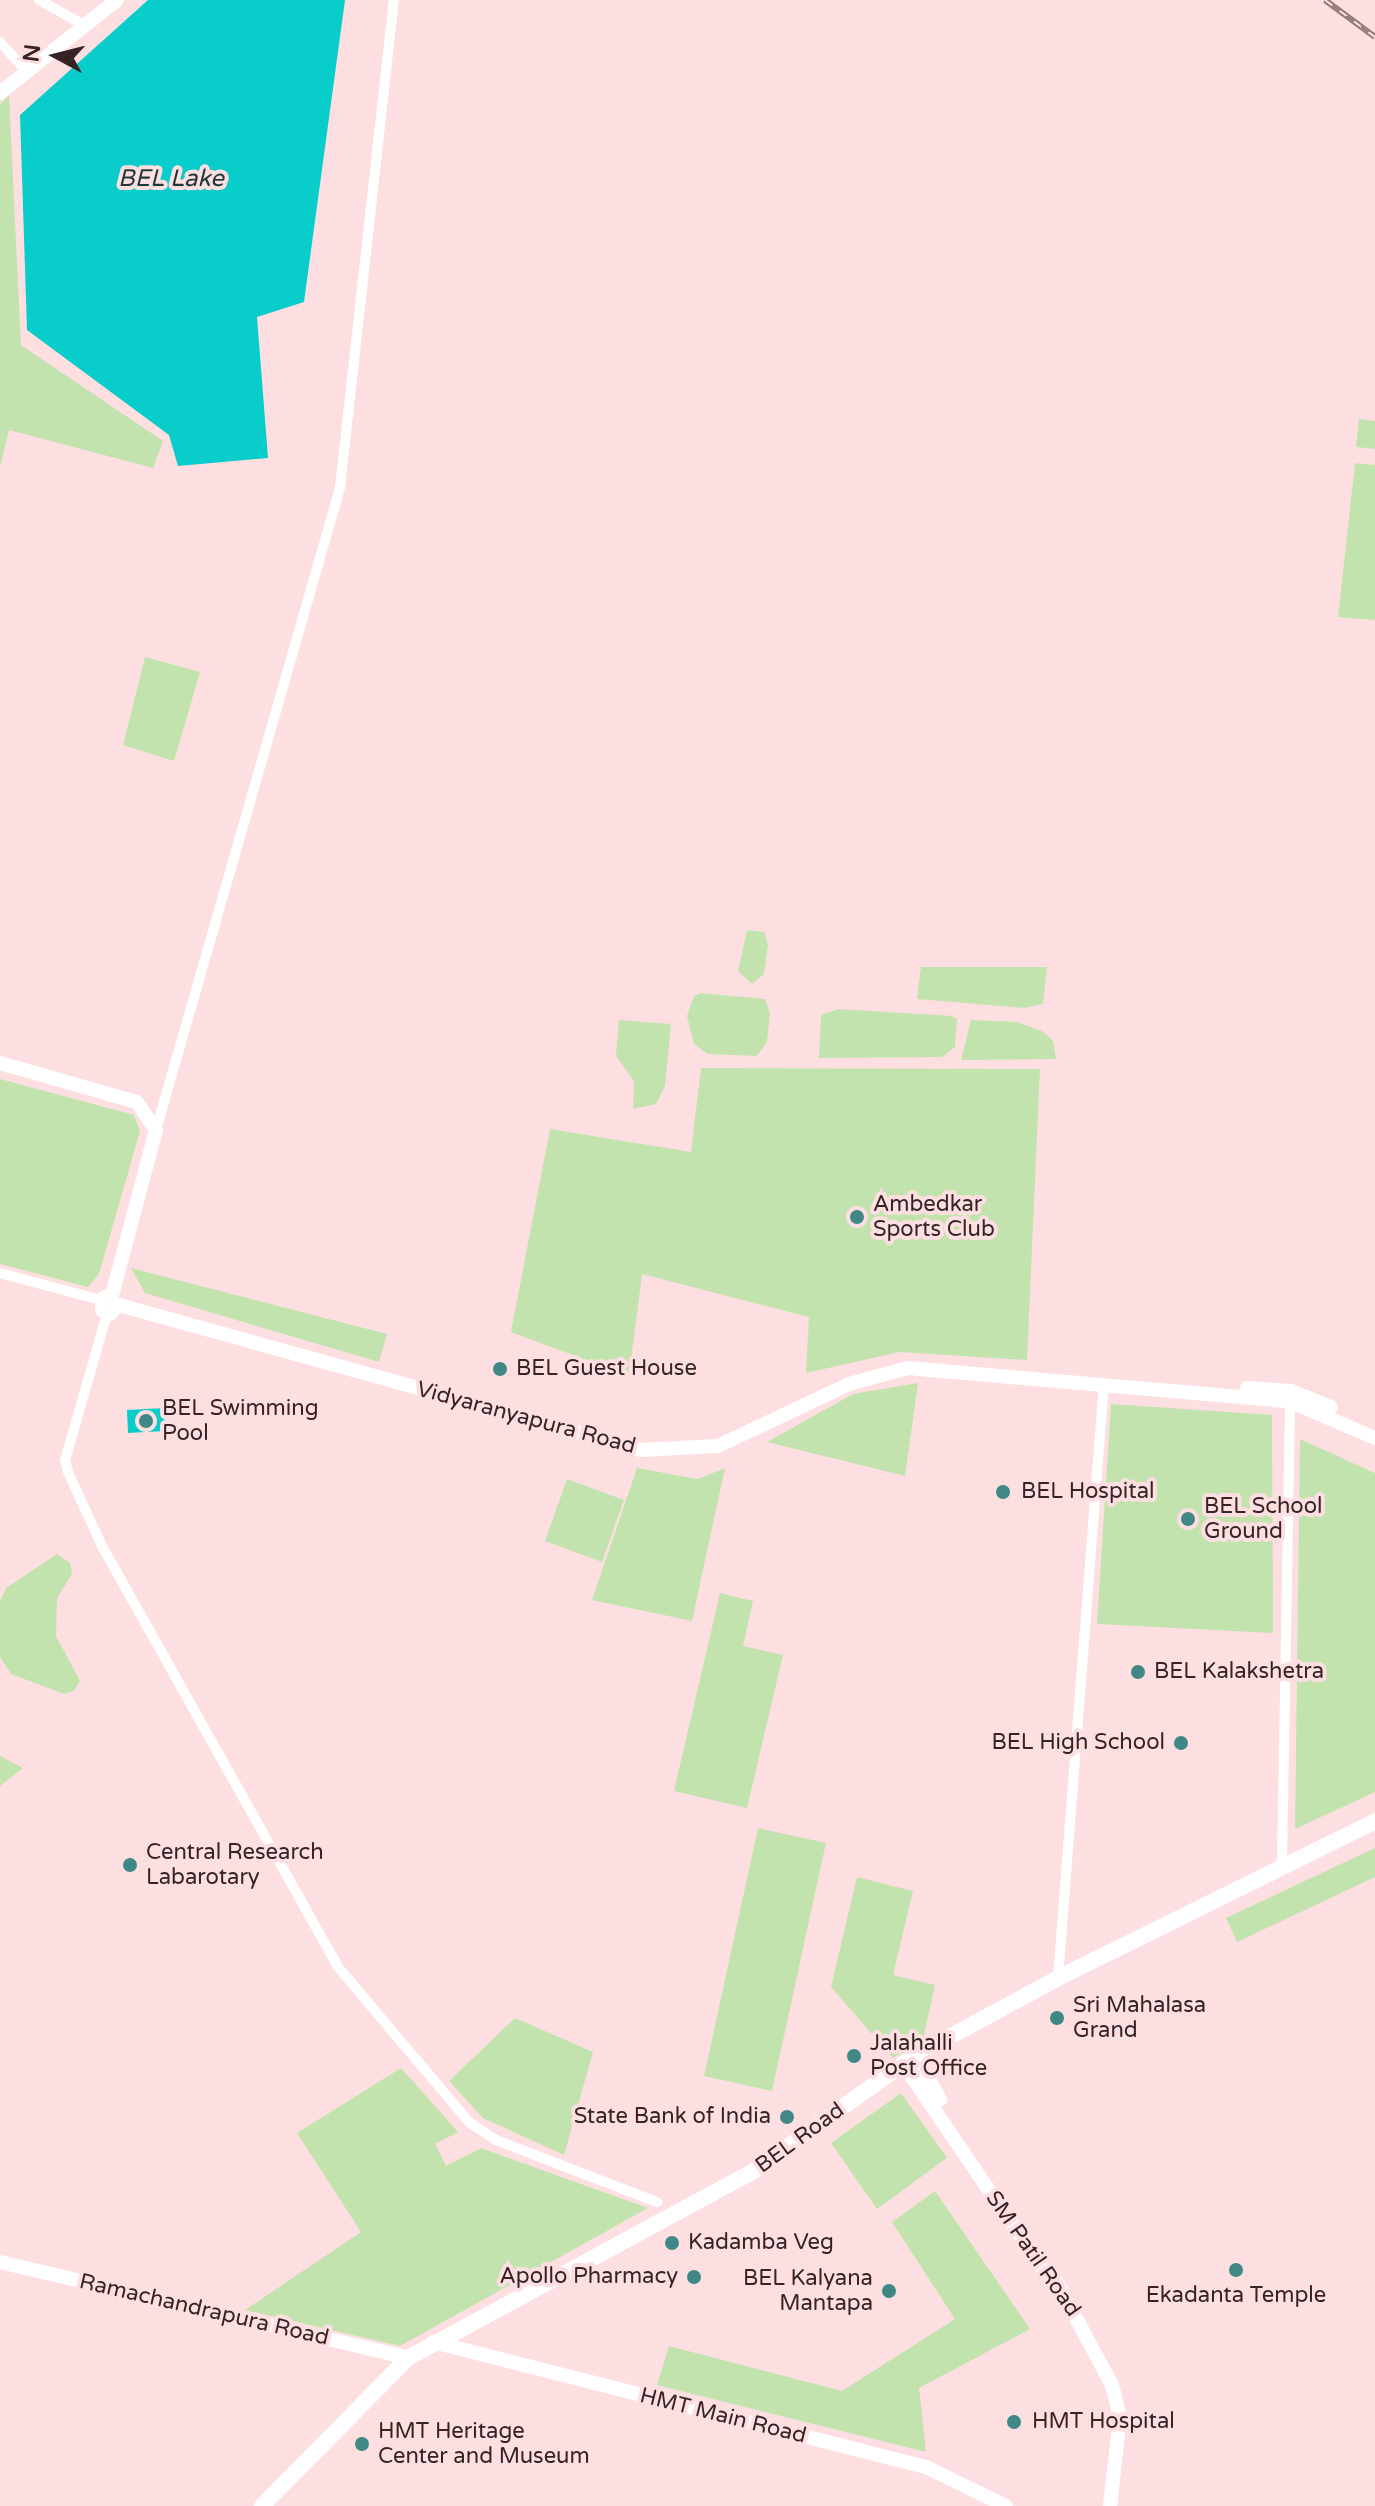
<!DOCTYPE html>
<style>
body{margin:0}
#map{position:relative;width:1375px;height:2506px;overflow:hidden;background:#fddfe1;font-family:"Varela Round",sans-serif}
div>[style]{position:absolute}
[style*='--x']{left:calc(var(--x)*1px);top:calc(var(--y)*1px);width:calc(var(--w)*1px);rotate:calc(var(--a)*1deg)}
.green>*{inset:0;background:#c2e3ae}
.water>*{inset:0;background:#09cdcb}
.street>*{height:10px;margin:-5px;padding:0 5px;transform-origin:5px;border-radius:5px;background:#fff}
.secondary>*{height:14px;margin:-7px;padding:0 7px;transform-origin:7px;border-radius:7px;background:#fff}
.primary>*{height:16px;margin:-8px;padding:0 8px;transform-origin:8px;border-radius:8px;background:#fff}
.rail>*{height:6px;margin-top:-3px;transform-origin:0;background:repeating-linear-gradient(90deg,#fddfe1 0 9px,#90797a 0 18px);box-sizing:border-box;border-block:2px solid #90797a}
.dots>*{width:22px;height:22px;translate:-50% -50%;box-sizing:border-box;border:4px solid #fddfe1;border-radius:50%}
span{translate:-50% -50%;white-space:nowrap;text-align:center;line-height:1.15;-webkit-text-stroke:8px #fddfe1;paint-order:stroke}
.poi-label{font-size:22px;color:#362425}
.left{translate:0 -50%;text-align:left}
.right{translate:-100% -50%;text-align:right}
.street-label{font-size:22px;color:#362425}
.water-label{font-size:24px;color:#1f3939;font-style:italic}
.north{position:absolute;left:16px;top:16px;width:80px;height:80px;-webkit-text-stroke:6px #fddfe1;paint-order:stroke;rotate:277deg;font-size:22px;font-weight:700;line-height:32px;text-align:center;color:#362425}
.north::after{content:'';display:block;margin:auto;width:28px;height:36px;background:#362425;clip-path:polygon(50% 0,100% 100%,50% 72%,0 100%)}
</style>
<div id="map">
<div class="green">
<div style="clip-path:polygon(9px 96px,21px 345px,163px 441px,153px 468px,9px 430px,0 467px,0 104px)"></div>
<div style="clip-path:polygon(1359px 419px,1375px 421px,1375px 449px,1356px 447px)"></div>
<div style="clip-path:polygon(1355px 463px,1375px 465px,1375px 620px,1338px 617px)"></div>
<div style="clip-path:polygon(145px 657px,200px 672px,174px 761px,123px 745px)"></div>
<div style="clip-path:polygon(747px 930px,764px 932px,768px 945px,764px 974px,752px 984px,738px 971px)"></div>
<div style="clip-path:polygon(921px 967px,1047px 967px,1043px 1004px,1024px 1008px,917px 999px)"></div>
<div style="clip-path:polygon(701px 993px,765px 999px,770px 1013px,767px 1042px,757px 1056px,708px 1054px,694px 1044px,687px 1016px,694px 996px)"></div>
<div style="clip-path:polygon(838px 1009px,952px 1016px,957px 1019px,955px 1047px,942px 1057px,819px 1058px,821px 1015px)"></div>
<div style="clip-path:polygon(619px 1020px,671px 1024px,665px 1086px,656px 1104px,633px 1109px,634px 1081px,616px 1056px)"></div>
<div style="clip-path:polygon(971px 1020px,1017px 1022px,1042px 1031px,1053px 1041px,1056px 1059px,961px 1060px)"></div>
<div style="clip-path:polygon(701px 1068px,1040px 1069px,1027px 1360px,899px 1352px,806px 1373px,809px 1317px,642px 1274px,629px 1376px,511px 1332px,550px 1129px,691px 1152px)"></div>
<div style="clip-path:polygon(0 1079px,134px 1115px,140px 1131px,99px 1274px,88px 1287px,0 1264px)"></div>
<div style="clip-path:polygon(131px 1268px,387px 1334px,379px 1362px,145px 1293px)"></div>
<div style="clip-path:polygon(918px 1383px,905px 1476px,767px 1442px,853px 1394px)"></div>
<div style="clip-path:polygon(1111px 1404px,1272px 1415px,1273px 1633px,1097px 1624px)"></div>
<div style="clip-path:polygon(1300px 1439px,1375px 1473px,1375px 1792px,1295px 1829px)"></div>
<div style="clip-path:polygon(637px 1468px,698px 1479px,725px 1468px,692px 1621px,592px 1600px)"></div>
<div style="clip-path:polygon(567px 1479px,624px 1500px,602px 1562px,545px 1541px)"></div>
<div style="clip-path:polygon(57px 1554px,70px 1563px,72px 1574px,57px 1598px,56px 1636px,80px 1681px,74px 1691px,64px 1694px,11px 1674px,0 1657px,0 1601px,6px 1588px)"></div>
<div style="clip-path:polygon(720px 1593px,753px 1601px,743px 1646px,783px 1655px,747px 1808px,674px 1791px)"></div>
<div style="clip-path:polygon(0 1756px,23px 1768px,0 1786px)"></div>
<div style="clip-path:polygon(758px 1828px,826px 1843px,772px 2091px,704px 2076px)"></div>
<div style="clip-path:polygon(1375px 1848px,1375px 1877px,1237px 1942px,1226px 1918px)"></div>
<div style="clip-path:polygon(857px 1877px,913px 1891px,893px 1975px,935px 1985px,923px 2040px,893px 2058px,831px 1987px)"></div>
<div style="clip-path:polygon(515px 2018px,593px 2052px,564px 2155px,483px 2118px,449px 2081px)"></div>
<div style="clip-path:polygon(401px 2068px,458px 2132px,435px 2144px,446px 2166px,481px 2148px,648px 2208px,400px 2346px,245px 2310px,361px 2232px,297px 2133px)"></div>
<div style="clip-path:polygon(901px 2093px,947px 2158px,877px 2209px,831px 2143px)"></div>
<div style="clip-path:polygon(935px 2191px,1030px 2329px,919px 2388px,926px 2452px,657px 2385px,669px 2346px,842px 2391px,955px 2319px,892px 2222px)"></div>
</div>
<div class="water">
<div style="clip-path:polygon(148px 0,345px 0,304px 302px,257px 317px,268px 458px,178px 466px,169px 435px,27px 330px,20px 115px)"></div>
<div style="clip-path:polygon(164px 1408px,165px 1431px,128px 1433px,127px 1410px)"></div>
</div>
<div class="street">
<div style="--x:39;--y:0;--w:51;--a:29.1"></div>
<div style="--x:0;--y:42;--w:40;--a:48"></div>
<div style="--x:156;--y:1130;--w:668;--a:-74.01"></div>
<div style="--x:340;--y:488;--w:491;--a:-83.7"></div>
<div style="--x:0;--y:1273;--w:105;--a:15"></div>
<div style="--x:107;--y:1314;--w:152;--a:106"></div>
<div style="--x:65;--y:1460;--w:12;--a:76"></div>
<div style="--x:68;--y:1472;--w:81;--a:65.3"></div>
<div style="--x:102;--y:1546;--w:483;--a:60.7"></div>
<div style="--x:338;--y:1967;--w:204;--a:49.8"></div>
<div style="--x:470;--y:2123;--w:31;--a:33"></div>
<div style="--x:496;--y:2140;--w:173;--a:21.1"></div>
<div style="--x:1282;--y:1864;--w:469;--a:-89"></div>
<div style="--x:1058;--y:1978;--w:597;--a:-85.58"></div>
</div>
<div class="secondary">
<div style="--x:0;--y:93;--w:149;--a:-38.5"></div>
<div style="--x:0;--y:1063;--w:142;--a:15.9"></div>
<div style="--x:137;--y:1102;--w:34;--a:56"></div>
<div style="--x:156;--y:1130;--w:171;--a:104.9"></div>
<div style="--x:112;--y:1295;--w:9;--a:162"></div>
<div style="--x:103;--y:1298;--w:12;--a:95"></div>
<div style="--x:102;--y:1310;--w:9;--a:27"></div>
<div style="--x:110;--y:1314;--w:13;--a:-45"></div>
<div style="--x:119;--y:1305;--w:542;--a:15.52"></div>
<div style="--x:641;--y:1450;--w:77;--a:-3"></div>
<div style="--x:718;--y:1446;--w:145;--a:-25.3"></div>
<div style="--x:849;--y:1384;--w:61;--a:-15.2"></div>
<div style="--x:908;--y:1368;--w:382;--a:5"></div>
<div style="--x:1289;--y:1401;--w:94;--a:23.3"></div>
<div style="--x:1247;--y:1388;--w:44;--a:3.9"></div>
<div style="--x:1291;--y:1391;--w:43;--a:21.8"></div>
<div style="--x:915;--y:2055;--w:51;--a:60.4"></div>
<div style="--x:903;--y:2064;--w:254;--a:55.7"></div>
<div style="--x:1046;--y:2274;--w:9;--a:21"></div>
<div style="--x:1054;--y:2277;--w:123;--a:61.8"></div>
<div style="--x:1112;--y:2385;--w:33;--a:76"></div>
<div style="--x:1120;--y:2417;--w:90;--a:96.4"></div>
<div style="--x:0;--y:2262;--w:419;--a:13.2"></div>
<div style="--x:433;--y:2342;--w:509;--a:14.23"></div>
<div style="--x:926;--y:2467;--w:89;--a:26"></div>
</div>
<div class="primary">
<div style="--x:262;--y:2506;--w:208;--a:-45.4"></div>
<div style="--x:408;--y:2358;--w:391;--a:-28.4"></div>
<div style="--x:752;--y:2172;--w:199;--a:-35.6"></div>
<div style="--x:914;--y:2056;--w:164;--a:-28.4"></div>
<div style="--x:1058;--y:1978;--w:354;--a:-26.3"></div>
</div>
<div class="rail">
<div style="--x:1325;--y:0;--w:62;--a:36.5"></div>
</div>
<div class="dots">
<div style="left:857px;top:1217px;background:#3f8886"></div>
<div style="left:500px;top:1369px;background:#3f8886"></div>
<div style="left:146px;top:1421px;background:#3f8886"></div>
<div style="left:1003px;top:1492px;background:#3f8886"></div>
<div style="left:1188px;top:1519px;background:#3f8886"></div>
<div style="left:1138px;top:1672px;background:#3f8886"></div>
<div style="left:1181px;top:1743px;background:#3f8886"></div>
<div style="left:130px;top:1865px;background:#3f8886"></div>
<div style="left:1057px;top:2018px;background:#3f8886"></div>
<div style="left:854px;top:2056px;background:#3f8886"></div>
<div style="left:787px;top:2117px;background:#3f8886"></div>
<div style="left:672px;top:2243px;background:#3f8886"></div>
<div style="left:1236px;top:2270px;background:#3f8886"></div>
<div style="left:694px;top:2277px;background:#3f8886"></div>
<div style="left:889px;top:2291px;background:#3f8886"></div>
<div style="left:1014px;top:2422px;background:#3f8886"></div>
<div style="left:362px;top:2444px;background:#3f8886"></div>
</div>
<div class="poi-label">
<span class="left" style="left:873px;top:1217px">Ambedkar<br>Sports Club</span>
<span class="left" style="left:516px;top:1369px">BEL Guest House</span>
<span class="left" style="left:162px;top:1421px">BEL Swimming<br>Pool</span>
<span class="left" style="left:1021px;top:1492px">BEL Hospital</span>
<span class="left" style="left:1204px;top:1519px">BEL School<br>Ground</span>
<span class="left" style="left:1154px;top:1672px">BEL Kalakshetra</span>
<span class="right" style="left:1165px;top:1743px">BEL High School</span>
<span class="left" style="left:146px;top:1865px">Central Research<br>Labarotary</span>
<span class="left" style="left:1073px;top:2018px">Sri Mahalasa<br>Grand</span>
<span class="left" style="left:870px;top:2056px">Jalahalli<br>Post Office</span>
<span class="right" style="left:771px;top:2117px">State Bank of India</span>
<span class="left" style="left:688px;top:2243px">Kadamba Veg</span>
<span class="right" style="left:678px;top:2277px">Apollo Pharmacy</span>
<span class="right" style="left:873px;top:2291px">BEL Kalyana<br>Mantapa</span>
<span style="left:1236px;top:2296px">Ekadanta Temple</span>
<span class="left" style="left:1032px;top:2422px">HMT Hospital</span>
<span class="left" style="left:378px;top:2444px">HMT Heritage<br>Center and Museum</span>
</div>
<div class="street-label">
<span style="left:526px;top:1418px;rotate:15deg">Vidyaranyapura Road</span>
<span style="left:800px;top:2138px;rotate:-36deg">BEL Road</span>
<span style="left:1033px;top:2254px;rotate:55deg">SM Patil Road</span>
<span style="left:204px;top:2310px;rotate:13deg">Ramachandrapura Road</span>
<span style="left:723px;top:2416px;rotate:14deg">HMT Main Road</span>
</div>
<div class="water-label">
<span style="left:171px;top:179px">BEL Lake</span>
</div>
<div class="north">N</div>
</div>
